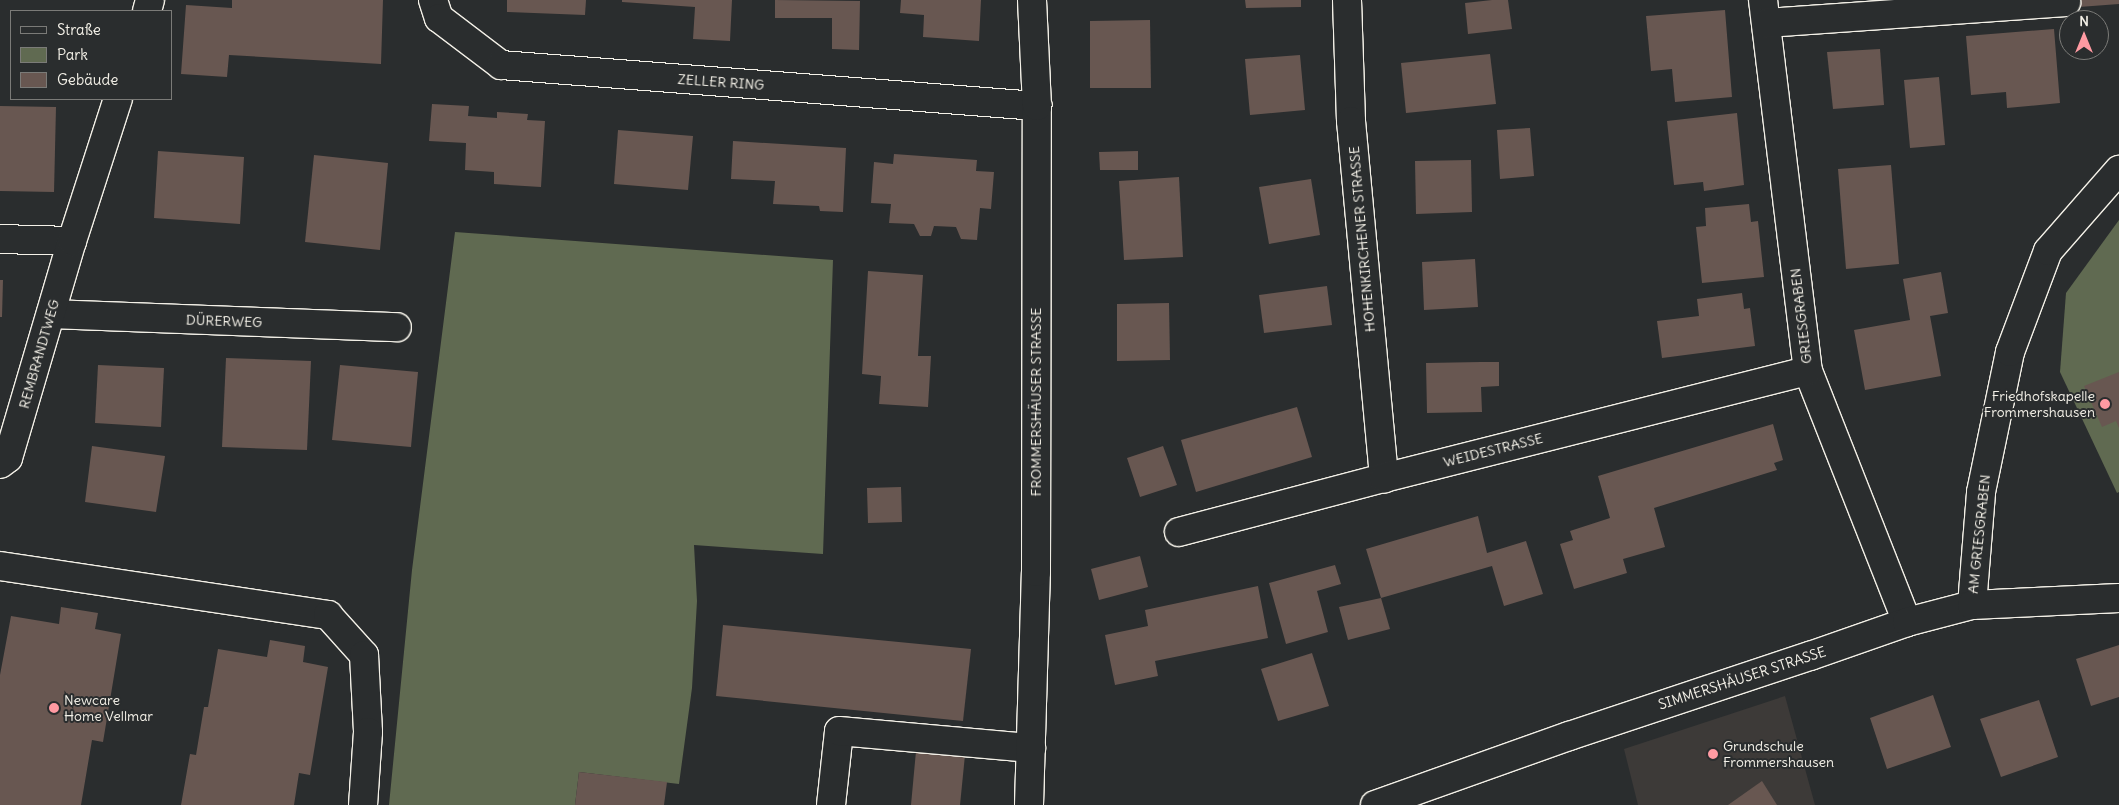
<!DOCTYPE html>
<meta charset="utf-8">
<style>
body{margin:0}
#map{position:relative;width:2119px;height:805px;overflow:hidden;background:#2a2d2e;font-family:Delius,sans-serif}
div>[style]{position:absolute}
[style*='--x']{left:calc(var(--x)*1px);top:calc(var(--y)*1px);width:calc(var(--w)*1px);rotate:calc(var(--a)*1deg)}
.built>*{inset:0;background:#3d3a38}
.green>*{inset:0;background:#606a51}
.building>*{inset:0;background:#685751}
.roads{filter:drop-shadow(1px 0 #f4f1e8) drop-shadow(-1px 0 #f4f1e8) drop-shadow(0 1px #f4f1e8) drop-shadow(0 -1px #f4f1e8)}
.minor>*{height:28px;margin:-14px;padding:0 14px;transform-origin:14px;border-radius:14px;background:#2a2d2e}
.dots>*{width:14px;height:14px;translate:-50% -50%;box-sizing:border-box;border:2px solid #2a2d2e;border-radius:50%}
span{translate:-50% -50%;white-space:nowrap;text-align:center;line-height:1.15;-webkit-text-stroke:4px #2a2d2e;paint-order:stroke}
.street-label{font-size:14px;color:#f4f1e8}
.poi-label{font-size:14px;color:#f4f1e8}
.right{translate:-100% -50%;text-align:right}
.left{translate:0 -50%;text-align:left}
.legend{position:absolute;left:10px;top:10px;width:162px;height:90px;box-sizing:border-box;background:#2a2d2e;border:1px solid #7b7b78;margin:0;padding:6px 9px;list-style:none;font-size:15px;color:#f4f1e8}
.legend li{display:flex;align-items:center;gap:10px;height:25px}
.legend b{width:25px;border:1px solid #7b7b78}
.north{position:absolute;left:2059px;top:10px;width:50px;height:50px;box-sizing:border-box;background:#2a2d2e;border:1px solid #7b7b78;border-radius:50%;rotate:0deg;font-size:14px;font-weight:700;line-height:20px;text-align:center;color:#f4f1e8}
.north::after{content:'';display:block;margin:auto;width:18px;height:22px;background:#ff9aa2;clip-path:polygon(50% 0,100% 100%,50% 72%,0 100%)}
</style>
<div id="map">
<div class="built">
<div style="clip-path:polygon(1785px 696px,1815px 805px,1638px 805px,1624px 749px)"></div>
</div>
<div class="green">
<div style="clip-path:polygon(2119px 220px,2119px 492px,2117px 493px,2060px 372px,2066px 293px)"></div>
<div style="clip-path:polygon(455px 232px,833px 260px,823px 554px,694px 545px,697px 601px,692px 688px,679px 784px,579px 772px,575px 805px,389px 805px,412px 570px)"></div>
</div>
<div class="building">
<div style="clip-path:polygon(232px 0,383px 0,381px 64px,229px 55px,227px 77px,181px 74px,186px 5px,232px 8px)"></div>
<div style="clip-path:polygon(507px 0,586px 0,585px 15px,507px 12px)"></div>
<div style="clip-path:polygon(622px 0,732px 0,730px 41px,693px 39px,695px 7px,622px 2px)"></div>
<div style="clip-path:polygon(775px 0,860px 1px,859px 50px,832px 49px,832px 18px,775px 18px)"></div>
<div style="clip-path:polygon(901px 0,981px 0,979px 41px,923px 37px,924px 15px,900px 13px)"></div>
<div style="clip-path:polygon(1245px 0,1301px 0,1301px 7px,1246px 8px)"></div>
<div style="clip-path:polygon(1492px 0,1508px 0,1512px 29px,1468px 34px,1465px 3px)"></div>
<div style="clip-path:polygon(2079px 0,2119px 0,2119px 4px,2079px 7px)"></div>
<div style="clip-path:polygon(1725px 10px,1732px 97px,1675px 102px,1672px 69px,1651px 71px,1646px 16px)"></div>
<div style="clip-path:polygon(1150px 20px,1151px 88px,1090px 88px,1090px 21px)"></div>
<div style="clip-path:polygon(2054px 29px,2060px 103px,2007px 108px,2006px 92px,1971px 95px,1966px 36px)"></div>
<div style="clip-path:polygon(1880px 49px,1884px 105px,1833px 109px,1827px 52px)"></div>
<div style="clip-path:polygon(1490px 54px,1496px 104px,1406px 113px,1401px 63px)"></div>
<div style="clip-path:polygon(1300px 55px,1305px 110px,1250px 115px,1245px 59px)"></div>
<div style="clip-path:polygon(1939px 77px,1945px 145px,1910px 148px,1904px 80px)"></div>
<div style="clip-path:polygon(432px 104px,469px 106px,468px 116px,497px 118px,497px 112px,528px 114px,527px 120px,545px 121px,541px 187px,494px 184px,494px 172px,465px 170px,466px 143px,429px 141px)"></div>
<div style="clip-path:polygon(0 106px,56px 107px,54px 192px,0 191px)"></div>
<div style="clip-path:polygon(1737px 113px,1744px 185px,1704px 191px,1703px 182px,1674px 185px,1667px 121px)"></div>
<div style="clip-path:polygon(1530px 128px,1534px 176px,1500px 179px,1497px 130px)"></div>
<div style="clip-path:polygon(618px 130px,693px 136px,688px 190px,614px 184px)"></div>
<div style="clip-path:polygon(733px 141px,846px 148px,843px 212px,820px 211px,819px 206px,773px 204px,775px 181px,731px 179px)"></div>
<div style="clip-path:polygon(158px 151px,244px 157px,240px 224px,154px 218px)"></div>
<div style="clip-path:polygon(1138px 151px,1138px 170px,1100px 170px,1099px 152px)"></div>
<div style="clip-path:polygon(894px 154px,977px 160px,976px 171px,994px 172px,991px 209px,980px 208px,977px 240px,961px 239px,956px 227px,934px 226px,931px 236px,920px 236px,914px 224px,889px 223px,891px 204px,871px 203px,874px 162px,893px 164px)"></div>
<div style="clip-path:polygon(314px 155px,388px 163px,380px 250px,305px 242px)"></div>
<div style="clip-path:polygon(1471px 160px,1472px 212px,1416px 214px,1415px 161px)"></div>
<div style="clip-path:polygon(1891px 165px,1899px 264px,1846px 269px,1838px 169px)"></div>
<div style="clip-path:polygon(1179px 177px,1183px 257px,1124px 260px,1119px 181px)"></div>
<div style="clip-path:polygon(1311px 179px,1320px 235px,1269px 244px,1259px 187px)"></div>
<div style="clip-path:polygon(1749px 204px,1751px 222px,1758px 221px,1764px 277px,1702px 283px,1696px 227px,1706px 226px,1705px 208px)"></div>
<div style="clip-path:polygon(1475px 259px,1478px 307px,1424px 310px,1422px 262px)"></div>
<div style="clip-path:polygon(868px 271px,923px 275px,918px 356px,931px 356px,928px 407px,879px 404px,881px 376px,862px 374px)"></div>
<div style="clip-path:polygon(1941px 272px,1948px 313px,1930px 316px,1941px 376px,1865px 390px,1854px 330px,1910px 320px,1903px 279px)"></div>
<div style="clip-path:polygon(0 280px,3px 280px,2px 317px,0 317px)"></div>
<div style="clip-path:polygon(1327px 286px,1332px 325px,1264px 333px,1259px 295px)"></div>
<div style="clip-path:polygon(1742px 293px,1744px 309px,1750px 308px,1755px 346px,1662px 358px,1657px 321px,1699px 316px,1697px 299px)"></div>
<div style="clip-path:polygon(1169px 303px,1170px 360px,1117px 361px,1117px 304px)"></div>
<div style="clip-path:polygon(226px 358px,311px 361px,307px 450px,222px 447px)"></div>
<div style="clip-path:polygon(1481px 362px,1499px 362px,1499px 386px,1481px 387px,1482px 412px,1427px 413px,1426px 363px)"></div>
<div style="clip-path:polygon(98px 365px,164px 368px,161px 427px,95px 423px)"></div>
<div style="clip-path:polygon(340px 365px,418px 372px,411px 447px,332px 440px)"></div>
<div style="clip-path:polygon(2119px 372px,2119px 428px,2116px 421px,2102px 427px,2084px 386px)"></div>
<div style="clip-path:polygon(1297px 407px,1312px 457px,1196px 492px,1181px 440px)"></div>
<div style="clip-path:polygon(1773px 424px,1783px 460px,1774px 463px,1777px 470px,1654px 508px,1665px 547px,1623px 559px,1627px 573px,1574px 589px,1560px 544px,1573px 540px,1570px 531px,1610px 518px,1598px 476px)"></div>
<div style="clip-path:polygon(92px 446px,165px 456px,156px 512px,85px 502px)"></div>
<div style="clip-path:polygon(1163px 446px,1177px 485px,1140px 497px,1127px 458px)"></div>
<div style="clip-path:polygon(901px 487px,902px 522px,868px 523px,867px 488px)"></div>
<div style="clip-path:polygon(1478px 516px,1487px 553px,1526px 541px,1543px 594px,1504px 606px,1492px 566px,1381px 598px,1366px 549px)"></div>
<div style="clip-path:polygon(1140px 556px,1148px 587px,1099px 600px,1091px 569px)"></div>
<div style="clip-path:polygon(1335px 565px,1341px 584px,1317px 591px,1328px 632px,1286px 644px,1269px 583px)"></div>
<div style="clip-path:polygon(1258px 586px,1268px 638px,1155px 661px,1158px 676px,1115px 685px,1105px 635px,1148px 626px,1145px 610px)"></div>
<div style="clip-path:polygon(1381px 598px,1390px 629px,1348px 640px,1339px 607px)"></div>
<div style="clip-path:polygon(61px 607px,98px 613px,95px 629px,121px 634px,103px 742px,92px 740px,81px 805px,0 805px,0 675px,11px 616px,59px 624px)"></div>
<div style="clip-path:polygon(723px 625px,971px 649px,963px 721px,716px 696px)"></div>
<div style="clip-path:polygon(270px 640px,305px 646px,303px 662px,328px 667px,310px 775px,299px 773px,294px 805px,181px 805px,190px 754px,196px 755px,204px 707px,208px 707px,218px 649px,267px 657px)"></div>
<div style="clip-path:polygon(2119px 645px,2119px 697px,2091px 706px,2076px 659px)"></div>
<div style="clip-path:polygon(1312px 653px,1329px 706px,1278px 721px,1261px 669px)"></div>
<div style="clip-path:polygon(1933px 695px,1951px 747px,1887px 769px,1870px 718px)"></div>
<div style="clip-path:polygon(2039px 700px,2058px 757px,2001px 777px,1980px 719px)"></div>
<div style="clip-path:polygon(916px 751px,965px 755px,960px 805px,911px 805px)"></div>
<div style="clip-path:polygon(579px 772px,667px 782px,664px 805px,575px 805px)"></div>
<div style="clip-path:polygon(1762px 781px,1777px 805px,1728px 805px)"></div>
</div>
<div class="roads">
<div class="minor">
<div style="--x:433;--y:0;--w:19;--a:72"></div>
<div style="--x:439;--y:18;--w:78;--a:37.2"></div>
<div style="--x:501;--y:65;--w:538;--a:4.37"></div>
<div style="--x:1347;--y:0;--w:121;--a:88.1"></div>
<div style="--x:1351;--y:121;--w:359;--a:84.7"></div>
<div style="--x:1763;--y:0;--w:374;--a:83.1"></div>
<div style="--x:1808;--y:371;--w:270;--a:68.5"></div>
<div style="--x:147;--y:11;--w:11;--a:-75"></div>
<div style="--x:1766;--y:23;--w:301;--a:-4"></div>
<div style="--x:0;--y:239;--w:72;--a:1.6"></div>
<div style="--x:51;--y:314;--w:346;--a:2.2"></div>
<div style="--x:0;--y:464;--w:10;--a:-37"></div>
<div style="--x:8;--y:458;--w:226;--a:-73.6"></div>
<div style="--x:72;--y:241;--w:149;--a:-72.1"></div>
<div style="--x:1179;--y:532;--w:212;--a:-14.8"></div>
<div style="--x:1384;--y:478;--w:437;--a:-14.2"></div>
<div style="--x:0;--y:566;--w:332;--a:8.5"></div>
<div style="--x:328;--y:615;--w:54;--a:48"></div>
<div style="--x:364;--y:655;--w:77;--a:87"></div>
<div style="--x:368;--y:732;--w:73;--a:93.9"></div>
<div style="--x:1972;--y:605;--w:113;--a:-85.4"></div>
<div style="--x:1981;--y:492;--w:143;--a:-78.3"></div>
<div style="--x:2010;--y:352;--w:108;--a:-69.4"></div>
<div style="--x:2048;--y:251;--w:108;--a:-48.8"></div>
<div style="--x:831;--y:805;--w:74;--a:-83.8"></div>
<div style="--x:839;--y:731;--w:193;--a:5.1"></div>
<div style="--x:1029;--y:805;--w:233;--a:-88.3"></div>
<div style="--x:1036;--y:572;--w:466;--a:-89.9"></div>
<div style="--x:1037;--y:106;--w:106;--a:-92.7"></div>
<div style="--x:1375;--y:805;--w:206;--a:-19.6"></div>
<div style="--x:1569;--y:736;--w:254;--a:-18.4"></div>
<div style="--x:1810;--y:656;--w:103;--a:-19.3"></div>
<div style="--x:1907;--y:622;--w:67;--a:-14.7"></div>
<div style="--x:1972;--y:605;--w:147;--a:-2.7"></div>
</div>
</div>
<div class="dots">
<div style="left:2105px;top:404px;background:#ff9aa2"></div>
<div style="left:54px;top:708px;background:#ff9aa2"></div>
<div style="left:1713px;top:754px;background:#ff9aa2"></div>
</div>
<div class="street-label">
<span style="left:721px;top:82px;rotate:4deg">ZELLER RING</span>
<span style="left:1362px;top:239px;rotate:-95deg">HOHENKIRCHENER STRASSE</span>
<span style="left:1801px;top:316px;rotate:-97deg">GRIESGRABEN</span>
<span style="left:224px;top:321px;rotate:2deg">DÜRERWEG</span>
<span style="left:39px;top:354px;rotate:-74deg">REMBRANDTWEG</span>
<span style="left:1036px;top:402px;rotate:-90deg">FROMMERSHÄUSER STRASSE</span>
<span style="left:1493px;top:450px;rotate:-14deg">WEIDESTRASSE</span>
<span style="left:1979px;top:534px;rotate:-84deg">AM GRIESGRABEN</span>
<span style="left:1742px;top:678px;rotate:-18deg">SIMMERSHÄUSER STRASSE</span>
</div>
<div class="poi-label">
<span class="right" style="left:2095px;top:404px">Friedhofskapelle<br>Frommershausen</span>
<span class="left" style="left:64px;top:708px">Newcare<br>Home Vellmar</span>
<span class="left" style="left:1723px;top:754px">Grundschule<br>Frommershausen</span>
</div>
<ul class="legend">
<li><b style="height:6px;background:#2a2d2e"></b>Straße</li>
<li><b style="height:14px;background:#606a51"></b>Park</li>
<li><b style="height:14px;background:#685751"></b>Gebäude</li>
</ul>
<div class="north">N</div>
</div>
